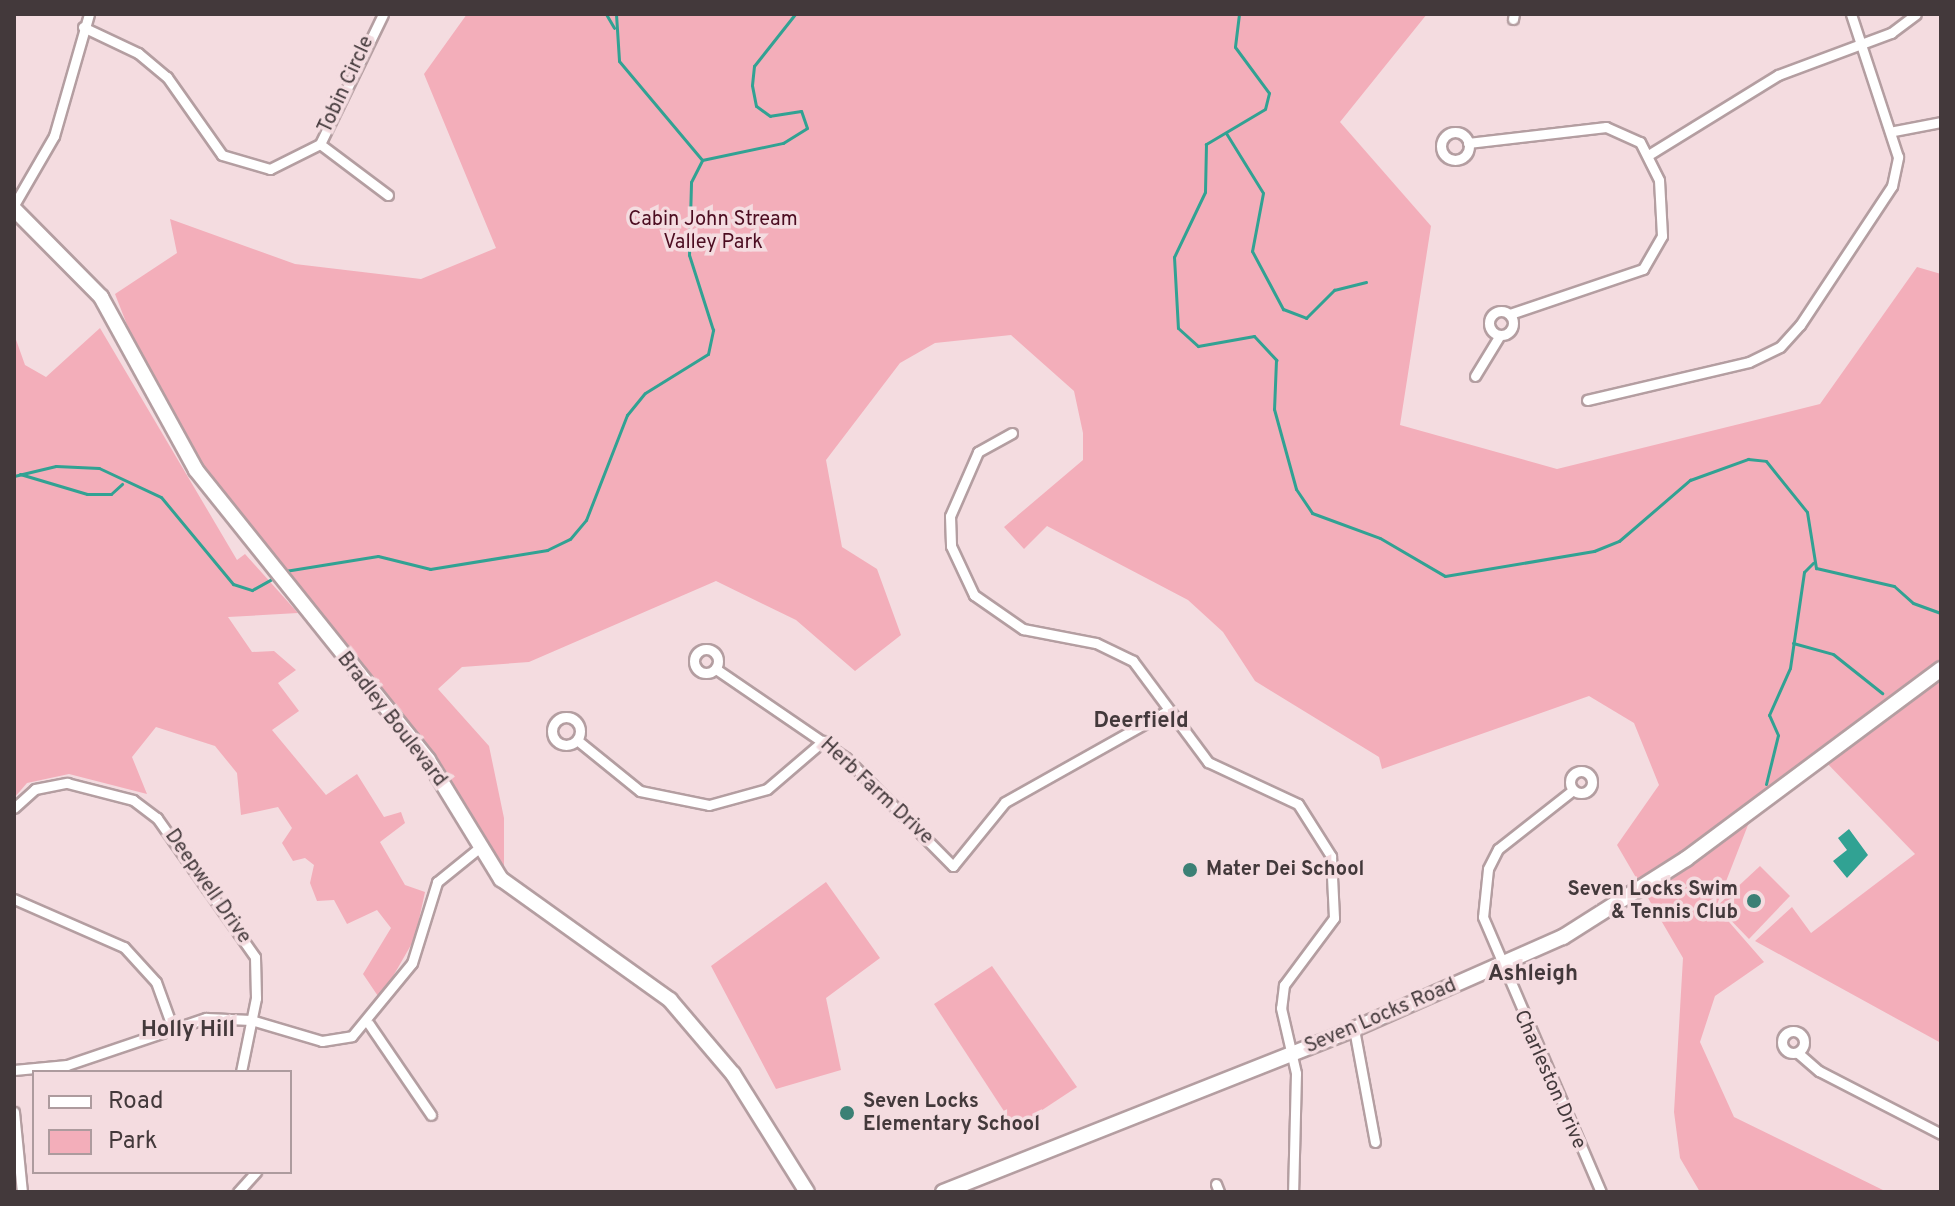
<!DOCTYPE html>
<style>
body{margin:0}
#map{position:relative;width:1955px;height:1206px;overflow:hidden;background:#f4dce0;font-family:Overpass,sans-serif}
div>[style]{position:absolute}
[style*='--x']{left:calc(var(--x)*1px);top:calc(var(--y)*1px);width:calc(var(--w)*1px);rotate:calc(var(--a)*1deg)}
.green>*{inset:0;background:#f3aeba}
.water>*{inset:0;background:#31a293}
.stream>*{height:3px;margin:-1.5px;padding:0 1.5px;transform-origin:1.5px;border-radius:1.5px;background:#31a293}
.roads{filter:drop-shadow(2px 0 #b49ea1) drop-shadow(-2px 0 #b49ea1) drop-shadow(0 2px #b49ea1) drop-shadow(0 -2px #b49ea1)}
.street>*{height:9px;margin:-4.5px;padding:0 4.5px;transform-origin:4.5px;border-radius:4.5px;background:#fff}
.street>.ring{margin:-4.5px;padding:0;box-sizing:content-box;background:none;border:9px solid #fff;border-radius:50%}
.secondary>*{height:14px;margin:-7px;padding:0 7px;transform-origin:7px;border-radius:7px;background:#fff}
.dots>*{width:22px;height:22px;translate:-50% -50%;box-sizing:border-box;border:4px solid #f4dce0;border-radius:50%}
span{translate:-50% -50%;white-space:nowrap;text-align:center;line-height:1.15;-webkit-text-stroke:7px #f4dce0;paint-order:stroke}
.street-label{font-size:20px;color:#43393b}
.park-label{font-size:20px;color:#4c0d21}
.poi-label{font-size:20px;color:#43393b;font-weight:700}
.left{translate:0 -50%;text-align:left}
.right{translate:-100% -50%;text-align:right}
.neighbourhood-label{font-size:22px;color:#43393b;font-weight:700}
.frame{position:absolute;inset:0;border:16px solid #43393b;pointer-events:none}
.legend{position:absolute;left:32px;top:1070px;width:260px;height:104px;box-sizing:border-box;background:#f4dce0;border:2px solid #ad9b9e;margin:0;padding:10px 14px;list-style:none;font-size:24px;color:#43393b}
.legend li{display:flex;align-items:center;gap:16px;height:40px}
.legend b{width:40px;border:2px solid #ad9b9e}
</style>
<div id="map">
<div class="green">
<div style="clip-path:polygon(467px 14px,1427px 14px,1340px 122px,1431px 226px,1400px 425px,1557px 469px,1820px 404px,1917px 267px,1941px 274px,1941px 1043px,1755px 941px,1792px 907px,1811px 933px,1915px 854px,1822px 758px,1755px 807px,1716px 907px,1764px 962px,1715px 996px,1700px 1042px,1734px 1117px,1887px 1192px,1700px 1192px,1680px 1158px,1674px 1112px,1683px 958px,1617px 845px,1659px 785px,1634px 723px,1589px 696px,1382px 769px,1379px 757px,1255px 681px,1223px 632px,1188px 600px,1047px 526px,1024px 549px,1004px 527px,1083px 460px,1083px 433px,1074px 391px,1011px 335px,935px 343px,900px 363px,826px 460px,842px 547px,877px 569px,901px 635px,855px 671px,796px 620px,716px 581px,529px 662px,462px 667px,438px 689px,489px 746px,504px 818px,504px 875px,449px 787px,247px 542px,152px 389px,115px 294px,177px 253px,170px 219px,295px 264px,421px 279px,496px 248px,424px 74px)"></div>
<div style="clip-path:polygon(100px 328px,237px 560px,245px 554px,298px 613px,228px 617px,252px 652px,274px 651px,296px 670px,278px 683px,299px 711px,272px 730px,326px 795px,357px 774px,384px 817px,401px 812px,405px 823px,380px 842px,405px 885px,425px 892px,415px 938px,380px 999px,363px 974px,391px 928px,377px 910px,347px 924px,334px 900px,317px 901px,310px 883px,314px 865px,305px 858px,293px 861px,282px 843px,292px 828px,278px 807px,241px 815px,237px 773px,215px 746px,156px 727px,132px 757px,147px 794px,69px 774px,27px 783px,14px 798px,14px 334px,25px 365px,46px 377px)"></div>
<div style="clip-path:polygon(1760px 866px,1790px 896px,1749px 939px,1717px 906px)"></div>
<div style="clip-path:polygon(826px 882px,880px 958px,826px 998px,841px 1070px,776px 1089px,711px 966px)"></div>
<div style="clip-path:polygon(992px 966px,1077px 1087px,1015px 1128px,934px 1004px)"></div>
</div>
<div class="water">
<div style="clip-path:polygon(1849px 829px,1868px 855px,1847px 878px,1833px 861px,1847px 850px,1838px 838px)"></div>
</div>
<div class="stream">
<div style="--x:606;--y:14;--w:16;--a:60"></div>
<div style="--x:616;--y:14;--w:47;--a:86.3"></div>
<div style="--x:619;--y:61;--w:129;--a:50"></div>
<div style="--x:864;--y:14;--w:37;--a:0"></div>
<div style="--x:1239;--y:14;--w:33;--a:97"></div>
<div style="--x:1235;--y:47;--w:57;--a:53.5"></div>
<div style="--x:1269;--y:93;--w:16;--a:104"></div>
<div style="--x:1265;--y:109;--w:69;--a:149.3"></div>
<div style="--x:1206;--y:144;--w:48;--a:91.2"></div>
<div style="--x:1205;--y:192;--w:72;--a:115.5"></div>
<div style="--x:1174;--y:257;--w:71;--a:86.8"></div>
<div style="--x:1178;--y:328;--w:27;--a:42"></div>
<div style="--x:1198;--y:346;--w:57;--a:-10.1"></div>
<div style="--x:1254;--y:336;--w:33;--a:47"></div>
<div style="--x:1276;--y:360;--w:49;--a:92.3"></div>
<div style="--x:1274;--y:409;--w:83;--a:74.6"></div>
<div style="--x:1296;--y:489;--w:29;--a:56"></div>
<div style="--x:1312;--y:513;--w:72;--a:20.2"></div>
<div style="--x:1380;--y:538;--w:75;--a:30.3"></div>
<div style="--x:1445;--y:576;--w:151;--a:-9.5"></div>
<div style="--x:1594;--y:551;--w:27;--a:-22"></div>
<div style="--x:1619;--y:541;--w:94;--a:-40.7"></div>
<div style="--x:1690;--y:480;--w:62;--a:-19.9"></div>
<div style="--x:1748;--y:459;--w:18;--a:6"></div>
<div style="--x:1766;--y:461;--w:65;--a:51.2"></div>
<div style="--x:1807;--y:512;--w:57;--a:80.9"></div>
<div style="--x:1816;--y:568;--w:80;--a:13"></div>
<div style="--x:1894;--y:586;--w:25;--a:42"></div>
<div style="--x:1913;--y:603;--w:30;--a:20"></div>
<div style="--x:1226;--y:133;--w:70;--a:58.3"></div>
<div style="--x:1263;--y:193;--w:59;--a:100.7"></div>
<div style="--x:1252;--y:251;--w:66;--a:61.9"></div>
<div style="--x:1283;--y:309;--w:25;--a:21"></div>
<div style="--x:1306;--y:318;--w:40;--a:-45"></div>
<div style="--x:1334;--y:290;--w:33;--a:-14"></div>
<div style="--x:20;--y:474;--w:70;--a:16.6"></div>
<div style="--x:87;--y:494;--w:24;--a:0"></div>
<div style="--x:111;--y:494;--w:15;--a:-42"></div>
<div style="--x:14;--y:476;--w:43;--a:-13.4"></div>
<div style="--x:56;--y:466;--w:43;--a:2.7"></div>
<div style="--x:99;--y:468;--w:68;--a:25.1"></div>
<div style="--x:161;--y:497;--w:113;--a:50.4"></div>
<div style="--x:233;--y:584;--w:20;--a:18"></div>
<div style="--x:252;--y:590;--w:26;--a:-29"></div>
<div style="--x:285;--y:571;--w:94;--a:-9.2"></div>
<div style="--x:378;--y:556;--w:54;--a:14"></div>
<div style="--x:430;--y:569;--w:119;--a:-9.2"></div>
<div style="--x:547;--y:550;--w:25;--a:-26"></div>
<div style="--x:570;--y:539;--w:25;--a:-50"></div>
<div style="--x:586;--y:520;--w:113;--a:-68.7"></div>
<div style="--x:627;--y:415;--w:28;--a:-51"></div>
<div style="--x:645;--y:393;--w:74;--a:-31.8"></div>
<div style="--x:708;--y:354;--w:25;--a:-78"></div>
<div style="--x:713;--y:330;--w:79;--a:-107.7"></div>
<div style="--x:689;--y:255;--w:73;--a:-88.4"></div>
<div style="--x:691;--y:182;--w:25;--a:-63"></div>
<div style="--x:702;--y:160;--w:83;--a:-11.9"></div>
<div style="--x:783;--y:143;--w:28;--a:-32"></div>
<div style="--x:807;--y:128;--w:18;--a:-109"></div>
<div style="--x:801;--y:111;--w:31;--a:171"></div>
<div style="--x:770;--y:116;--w:17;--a:-144"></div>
<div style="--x:756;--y:106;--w:21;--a:-101"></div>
<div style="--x:752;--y:85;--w:19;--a:-84"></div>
<div style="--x:754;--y:66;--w:66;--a:-51.7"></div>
<div style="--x:1793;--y:643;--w:41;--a:15.4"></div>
<div style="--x:1833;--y:654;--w:63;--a:38.5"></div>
<div style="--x:1766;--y:784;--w:50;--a:-76.2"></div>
<div style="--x:1778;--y:735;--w:22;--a:-114"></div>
<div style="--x:1769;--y:715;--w:51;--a:-65.9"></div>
<div style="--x:1790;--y:668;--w:97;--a:-81.7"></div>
<div style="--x:1804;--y:572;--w:13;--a:-45"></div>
</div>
<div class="roads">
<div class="street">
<div style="--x:1513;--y:19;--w:5;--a:-79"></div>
<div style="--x:83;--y:27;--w:61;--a:25.3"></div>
<div style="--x:138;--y:53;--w:38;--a:40"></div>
<div style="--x:167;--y:77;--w:95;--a:54.8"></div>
<div style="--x:222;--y:155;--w:50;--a:16.3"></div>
<div style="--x:270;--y:169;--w:56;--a:-26.6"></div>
<div style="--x:320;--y:144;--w:144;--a:-64.1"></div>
<div style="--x:1894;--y:131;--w:48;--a:-10.8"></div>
<div class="ring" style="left:1441px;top:132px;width:19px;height:19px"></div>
<div style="--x:1468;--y:143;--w:139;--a:-6.6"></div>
<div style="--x:1606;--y:127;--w:37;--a:24"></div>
<div style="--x:1640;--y:142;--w:42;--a:63.4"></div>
<div style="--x:1659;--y:180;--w:56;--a:86.9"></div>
<div style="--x:1662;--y:236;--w:38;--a:120"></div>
<div style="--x:1643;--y:269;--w:140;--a:161.3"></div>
<div style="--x:320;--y:144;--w:85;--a:36.9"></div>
<div style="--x:1650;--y:154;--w:150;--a:-31.7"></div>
<div style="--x:1778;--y:75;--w:121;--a:-20.4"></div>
<div style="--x:1891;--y:33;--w:31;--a:-37"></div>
<div style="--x:14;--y:205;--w:80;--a:-59.9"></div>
<div style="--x:54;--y:136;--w:127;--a:-74"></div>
<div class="ring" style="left:1489px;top:311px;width:15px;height:15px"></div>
<div style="--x:1475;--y:376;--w:48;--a:-58.6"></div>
<div style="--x:1587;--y:400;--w:166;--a:-13.2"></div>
<div style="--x:1749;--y:362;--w:34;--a:-26"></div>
<div style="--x:1780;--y:347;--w:30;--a:-48"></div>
<div style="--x:1800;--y:325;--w:167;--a:-56.5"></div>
<div style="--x:1892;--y:186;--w:30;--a:-78"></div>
<div style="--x:1898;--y:157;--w:151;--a:-108.2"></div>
<div style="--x:1012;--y:433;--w:39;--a:151"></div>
<div style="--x:978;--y:452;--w:70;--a:113.6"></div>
<div style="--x:950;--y:516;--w:30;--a:88"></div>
<div style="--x:951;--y:546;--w:54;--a:64.9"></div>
<div style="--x:974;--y:595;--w:60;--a:34.8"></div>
<div style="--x:1023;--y:629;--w:74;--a:10.9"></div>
<div style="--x:1096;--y:643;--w:41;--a:25.9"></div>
<div style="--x:1133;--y:661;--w:126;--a:53.4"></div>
<div style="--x:1208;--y:762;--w:99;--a:25"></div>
<div style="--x:1298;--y:804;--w:62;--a:57.6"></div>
<div style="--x:1331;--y:856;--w:62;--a:87.2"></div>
<div style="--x:1334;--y:918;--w:84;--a:126.7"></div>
<div style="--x:1284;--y:985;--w:23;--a:97"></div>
<div style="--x:1281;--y:1008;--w:67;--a:77"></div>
<div style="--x:1296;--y:1073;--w:119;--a:91.4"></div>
<div class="ring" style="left:694px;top:649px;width:15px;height:15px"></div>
<div style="--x:716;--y:669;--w:158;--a:34.4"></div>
<div style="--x:846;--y:758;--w:152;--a:45.3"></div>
<div style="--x:953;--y:866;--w:82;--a:-50.9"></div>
<div style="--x:1005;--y:802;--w:186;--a:-29.3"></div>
<div class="ring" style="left:552px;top:717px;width:19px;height:19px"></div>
<div style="--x:577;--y:740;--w:81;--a:39"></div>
<div style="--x:640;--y:791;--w:70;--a:11.5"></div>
<div style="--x:709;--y:805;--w:60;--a:-15.4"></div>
<div style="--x:767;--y:789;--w:74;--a:-40.6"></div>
<div class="ring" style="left:1570px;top:771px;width:13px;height:13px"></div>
<div style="--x:1573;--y:790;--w:95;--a:141.8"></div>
<div style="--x:1498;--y:849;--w:22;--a:117"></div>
<div style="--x:1488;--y:869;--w:48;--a:95.9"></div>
<div style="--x:1483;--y:917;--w:299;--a:66.8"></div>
<div style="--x:14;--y:808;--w:28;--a:-42"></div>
<div style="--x:35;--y:789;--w:33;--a:-11"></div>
<div style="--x:67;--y:783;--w:68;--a:14.4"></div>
<div style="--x:133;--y:800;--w:30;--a:37"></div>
<div style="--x:157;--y:818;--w:170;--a:54.8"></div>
<div style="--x:255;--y:957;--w:41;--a:88.6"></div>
<div style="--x:256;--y:998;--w:76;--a:101.5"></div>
<div style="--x:14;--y:899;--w:120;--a:23.6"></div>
<div style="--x:124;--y:947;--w:47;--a:47.6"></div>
<div style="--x:156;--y:982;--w:50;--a:70.1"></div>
<div style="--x:369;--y:1024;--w:110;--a:55.7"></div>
<div style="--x:1354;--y:1029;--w:115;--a:79.5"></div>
<div class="ring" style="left:1782px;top:1031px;width:13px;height:13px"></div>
<div style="--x:1798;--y:1053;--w:28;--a:41"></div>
<div style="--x:1819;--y:1071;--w:137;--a:27.3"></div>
<div style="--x:14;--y:1070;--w:53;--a:-5.4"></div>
<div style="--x:67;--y:1065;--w:147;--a:-18.7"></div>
<div style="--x:206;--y:1018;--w:45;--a:2.5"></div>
<div style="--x:251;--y:1020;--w:74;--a:16.5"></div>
<div style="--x:322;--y:1041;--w:30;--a:-9"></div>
<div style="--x:352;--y:1036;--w:94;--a:-50.6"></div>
<div style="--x:412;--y:963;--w:85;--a:-72.8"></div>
<div style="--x:437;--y:882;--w:54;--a:-39"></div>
<div style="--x:14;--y:1112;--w:80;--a:84.3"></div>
<div style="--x:1216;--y:1184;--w:9;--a:69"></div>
<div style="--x:238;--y:1192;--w:27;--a:-48"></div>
</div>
<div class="secondary">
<div style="--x:14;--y:209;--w:124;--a:45.3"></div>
<div style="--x:101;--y:297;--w:197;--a:61.2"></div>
<div style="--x:196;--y:470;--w:371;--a:51.3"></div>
<div style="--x:428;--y:760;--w:140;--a:58.5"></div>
<div style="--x:501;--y:879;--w:208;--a:35.6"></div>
<div style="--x:670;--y:1000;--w:97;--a:49.6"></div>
<div style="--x:733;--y:1074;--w:139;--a:57.9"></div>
<div style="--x:943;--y:1192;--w:442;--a:-21.6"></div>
<div style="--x:1354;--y:1029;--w:228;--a:-23.8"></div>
<div style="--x:1563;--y:937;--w:146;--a:-32.4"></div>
<div style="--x:1686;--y:859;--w:318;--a:-36.7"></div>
</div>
</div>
<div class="dots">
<div style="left:1190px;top:870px;background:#3b8075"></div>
<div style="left:1754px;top:901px;background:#3b8075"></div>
<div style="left:847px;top:1113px;background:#3b8075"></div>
</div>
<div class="street-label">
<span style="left:347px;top:85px;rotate:-65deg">Tobin Circle</span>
<span style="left:391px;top:720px;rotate:52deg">Bradley Boulevard</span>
<span style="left:876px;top:792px;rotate:43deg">Herb Farm Drive</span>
<span style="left:207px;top:887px;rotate:55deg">Deepwell Drive</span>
<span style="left:1381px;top:1017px;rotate:-23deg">Seven Locks Road</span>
<span style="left:1549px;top:1080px;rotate:66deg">Charleston Drive</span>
</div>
<div class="park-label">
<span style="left:713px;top:232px">Cabin John Stream<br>Valley Park</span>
</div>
<div class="poi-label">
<span class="left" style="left:1206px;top:870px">Mater Dei School</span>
<span class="right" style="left:1738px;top:902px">Seven Locks Swim<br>&amp; Tennis Club</span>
<span class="left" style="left:863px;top:1114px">Seven Locks<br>Elementary School</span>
</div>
<div class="neighbourhood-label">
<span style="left:1141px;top:722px">Deerfield</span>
<span style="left:1533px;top:975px">Ashleigh</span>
<span style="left:188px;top:1031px">Holly Hill</span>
</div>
<div class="frame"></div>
<ul class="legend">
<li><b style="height:10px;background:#fff"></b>Road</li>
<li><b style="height:22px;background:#f3aeba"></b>Park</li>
</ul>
</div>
